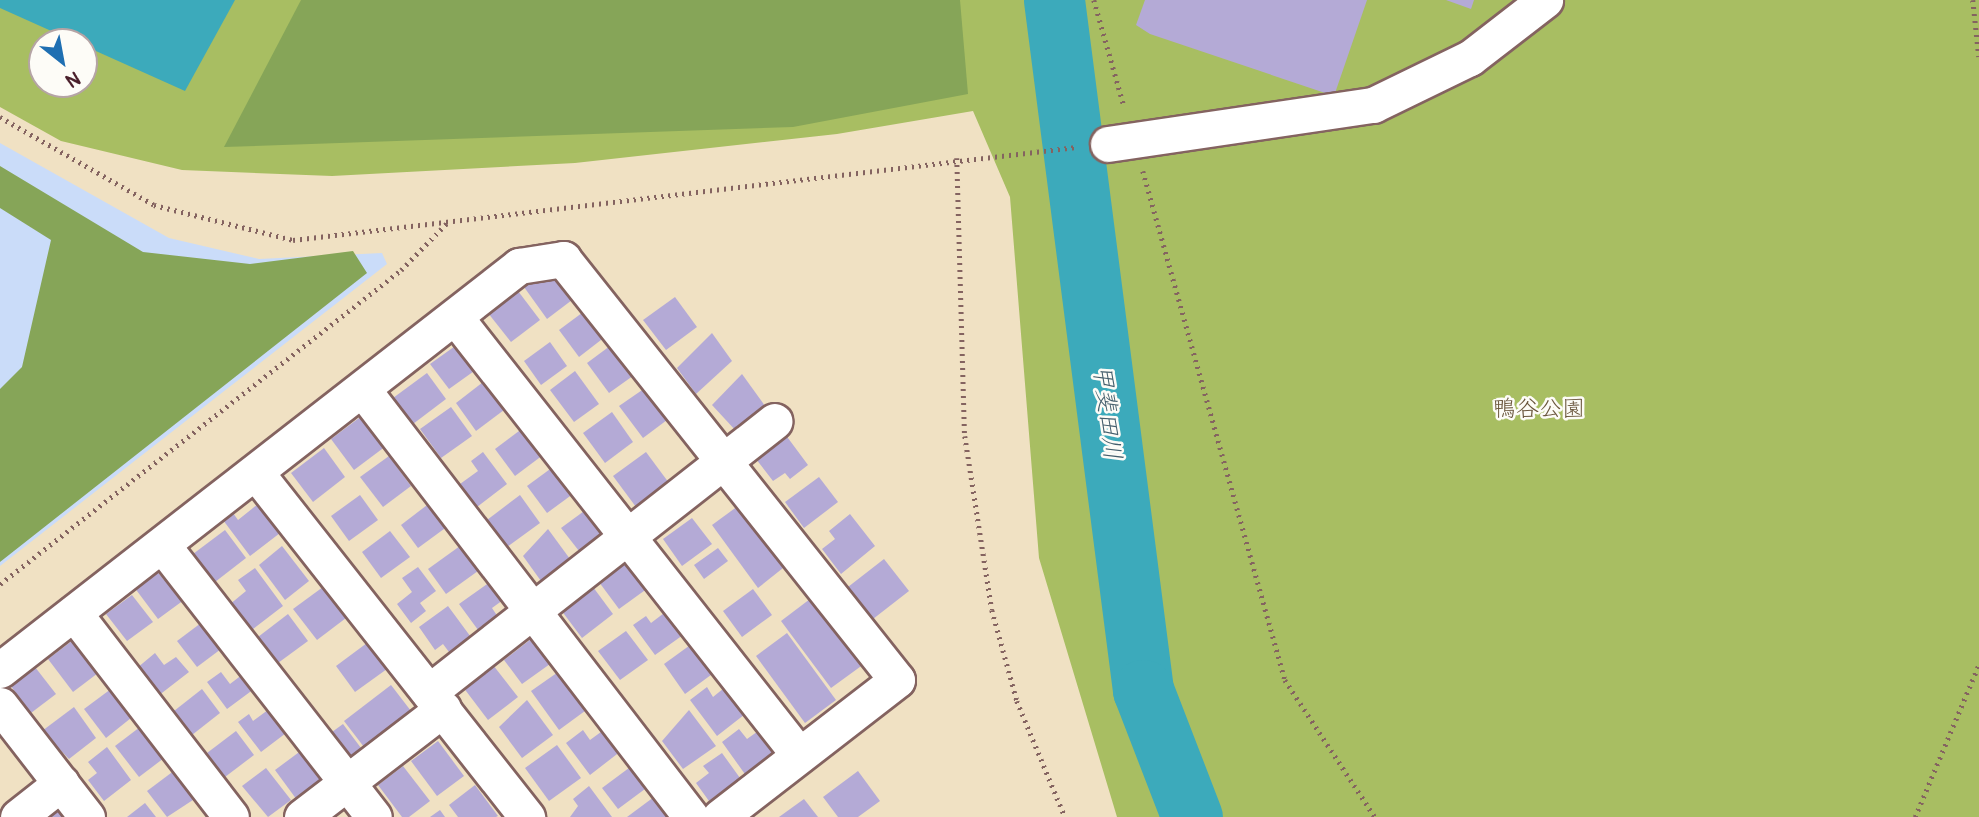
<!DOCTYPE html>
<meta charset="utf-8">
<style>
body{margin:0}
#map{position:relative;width:1979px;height:817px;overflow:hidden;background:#f0e1c3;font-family:Pangolin,"Klee One",sans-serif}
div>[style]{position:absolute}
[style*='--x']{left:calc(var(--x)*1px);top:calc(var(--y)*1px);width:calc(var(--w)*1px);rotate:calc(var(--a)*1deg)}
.built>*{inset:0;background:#cadcf9}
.green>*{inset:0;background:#a8be62}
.forest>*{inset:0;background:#86a558}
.water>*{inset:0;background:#3caabb}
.river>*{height:61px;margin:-30.5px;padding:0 30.5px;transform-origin:30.5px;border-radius:30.5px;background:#3caabb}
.building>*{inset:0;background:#b4aad6}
.path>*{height:4.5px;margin-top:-2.25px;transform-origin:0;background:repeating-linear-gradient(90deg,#846360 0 2px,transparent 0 7px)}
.roads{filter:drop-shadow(2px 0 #846360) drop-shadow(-2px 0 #846360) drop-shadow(0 2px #846360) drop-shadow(0 -2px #846360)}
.minor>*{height:35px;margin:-17.5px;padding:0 17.5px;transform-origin:17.5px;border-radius:17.5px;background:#fff}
span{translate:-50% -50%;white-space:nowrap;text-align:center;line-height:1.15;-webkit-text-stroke:5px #fdfcf7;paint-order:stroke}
.park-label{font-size:23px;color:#6b573e}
.water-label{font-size:24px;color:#445e6c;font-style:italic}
.north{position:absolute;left:28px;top:28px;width:70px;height:70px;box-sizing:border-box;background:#fdfcf7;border:2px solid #b5a4a5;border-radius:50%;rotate:149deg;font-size:19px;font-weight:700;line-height:28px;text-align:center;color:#4a1f2b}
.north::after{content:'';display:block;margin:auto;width:24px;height:32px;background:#1f6fb2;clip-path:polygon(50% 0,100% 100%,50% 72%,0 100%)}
</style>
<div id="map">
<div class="built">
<div style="clip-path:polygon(0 143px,169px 238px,259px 259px,382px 253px,387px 264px,0 566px)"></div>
</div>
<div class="green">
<div style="clip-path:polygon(evenodd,0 0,1979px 0,1979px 817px,1117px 817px,1039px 558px,1010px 197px,973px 111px,837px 134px,575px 163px,332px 176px,182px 170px,61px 141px,0 107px,0 0,42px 42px,84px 42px,84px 84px,42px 84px,42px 42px)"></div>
</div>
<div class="forest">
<div style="clip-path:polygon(301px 0,960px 0,968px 94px,793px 127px,224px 147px)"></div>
<div style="clip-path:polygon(0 166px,143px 252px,250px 264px,353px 251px,367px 273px,0 562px,0 389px,22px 367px,51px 240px,0 208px)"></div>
</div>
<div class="water">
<div style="clip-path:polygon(0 0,235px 0,185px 91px,0 8px)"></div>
</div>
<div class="river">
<div style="--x:1054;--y:0;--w:696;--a:82.65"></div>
<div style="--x:1143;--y:690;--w:136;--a:68.9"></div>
</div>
<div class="building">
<div style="clip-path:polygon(1145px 0,1367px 0,1334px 96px,1150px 34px,1136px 25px)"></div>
<div style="clip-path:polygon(1446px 0,1474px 0,1471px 9px)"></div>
<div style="clip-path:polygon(549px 268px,572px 300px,547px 319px,524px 287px)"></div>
<div style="clip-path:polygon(518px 291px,540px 320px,511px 342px,488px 313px)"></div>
<div style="clip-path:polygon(675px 297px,697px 327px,666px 350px,643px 320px)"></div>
<div style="clip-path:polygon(590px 307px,610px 333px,579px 357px,559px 330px)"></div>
<div style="clip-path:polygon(712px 333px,732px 361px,696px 394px,677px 368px)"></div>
<div style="clip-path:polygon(550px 342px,567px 366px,541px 385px,524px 361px)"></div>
<div style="clip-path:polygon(614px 343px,637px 373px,609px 393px,587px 363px)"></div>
<div style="clip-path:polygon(458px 344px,477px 369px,449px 389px,430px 364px)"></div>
<div style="clip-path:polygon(575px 371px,599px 404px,574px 422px,550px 390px)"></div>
<div style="clip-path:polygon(427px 373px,446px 399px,413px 424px,393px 398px)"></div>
<div style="clip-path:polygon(742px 374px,765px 406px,737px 432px,712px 405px)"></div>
<div style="clip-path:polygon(487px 379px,508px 407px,476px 431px,456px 403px)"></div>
<div style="clip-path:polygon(648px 386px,671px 417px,643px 438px,619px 406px)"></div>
<div style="clip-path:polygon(451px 407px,472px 436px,441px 458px,420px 429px)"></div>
<div style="clip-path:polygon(612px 412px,633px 442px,605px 463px,583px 433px)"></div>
<div style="clip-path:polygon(363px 415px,386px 446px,354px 470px,331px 439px)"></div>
<div style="clip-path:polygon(527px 425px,547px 452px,515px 476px,495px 449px)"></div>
<div style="clip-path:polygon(785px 434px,808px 465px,790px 479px,785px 473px,773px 481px,756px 459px)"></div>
<div style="clip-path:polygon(324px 448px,345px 477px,313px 502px,291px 473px)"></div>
<div style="clip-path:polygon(483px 452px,507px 484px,477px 507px,460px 484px,478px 471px,471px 461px)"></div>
<div style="clip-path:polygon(646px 452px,669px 483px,636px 507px,613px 476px)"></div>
<div style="clip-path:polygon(389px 456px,411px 486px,383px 507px,360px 477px)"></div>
<div style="clip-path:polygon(557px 464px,577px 491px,547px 513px,527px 486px)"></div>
<div style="clip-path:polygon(819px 477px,838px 502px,804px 528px,785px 502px)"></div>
<div style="clip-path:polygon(360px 495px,378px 520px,349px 541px,331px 516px)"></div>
<div style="clip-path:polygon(520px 495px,540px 523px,507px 547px,487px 520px)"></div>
<div style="clip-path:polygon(431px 502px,448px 526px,418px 548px,401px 525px)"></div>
<div style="clip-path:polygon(258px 504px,280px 533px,250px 556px,223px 520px,233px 513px,238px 520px)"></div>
<div style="clip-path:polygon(591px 506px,608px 530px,579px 551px,561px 528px)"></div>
<div style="clip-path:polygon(738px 506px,783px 568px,758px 588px,712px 525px)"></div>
<div style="clip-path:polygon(850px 514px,875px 546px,841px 574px,822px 549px,835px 539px,829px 531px)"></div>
<div style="clip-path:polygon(692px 518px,712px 544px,682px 566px,663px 539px)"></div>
<div style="clip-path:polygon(548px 529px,570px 559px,541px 581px,523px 556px)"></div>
<div style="clip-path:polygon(225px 530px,246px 558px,215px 582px,193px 554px)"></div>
<div style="clip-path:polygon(390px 531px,410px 557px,381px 578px,362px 552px)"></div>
<div style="clip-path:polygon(282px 546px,309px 581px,285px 600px,259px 565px)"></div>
<div style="clip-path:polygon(460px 546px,478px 571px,446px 594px,428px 569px)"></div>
<div style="clip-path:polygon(718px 548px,728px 561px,704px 579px,694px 565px)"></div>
<div style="clip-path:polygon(625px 557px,648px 588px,619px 609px,596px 578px)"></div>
<div style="clip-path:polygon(884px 559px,909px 591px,873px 619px,848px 587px)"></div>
<div style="clip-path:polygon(418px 567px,436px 591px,420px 603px,426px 611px,411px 623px,397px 604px,412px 592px,402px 578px)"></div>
<div style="clip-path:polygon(255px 568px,283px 606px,249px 632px,229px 605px,246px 591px,238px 580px)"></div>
<div style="clip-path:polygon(156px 570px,164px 580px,171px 574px,188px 597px,158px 619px,134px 587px)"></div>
<div style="clip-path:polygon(490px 582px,503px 600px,492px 608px,500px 620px,481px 634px,459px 604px)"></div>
<div style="clip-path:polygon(323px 587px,346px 618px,317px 640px,293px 609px)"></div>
<div style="clip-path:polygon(593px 587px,613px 614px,582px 638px,561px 610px)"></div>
<div style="clip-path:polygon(753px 589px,772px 615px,742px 637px,723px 611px)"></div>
<div style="clip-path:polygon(132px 595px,153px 622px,127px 641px,106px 614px)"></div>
<div style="clip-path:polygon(814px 596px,864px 664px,831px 688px,781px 621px)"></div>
<div style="clip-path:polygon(448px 606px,476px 644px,455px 660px,443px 644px,435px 650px,419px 627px)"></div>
<div style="clip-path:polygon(672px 607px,690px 630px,655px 655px,633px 625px,646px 616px,651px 623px)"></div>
<div style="clip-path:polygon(288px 614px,308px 641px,278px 663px,258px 637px)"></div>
<div style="clip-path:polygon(205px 620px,225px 646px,197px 667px,177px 641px)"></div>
<div style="clip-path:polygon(626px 631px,648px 660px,620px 680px,598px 651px)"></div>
<div style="clip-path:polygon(787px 633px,836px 700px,805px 723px,756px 656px)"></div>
<div style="clip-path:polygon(77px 637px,102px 670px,73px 692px,48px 659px)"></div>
<div style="clip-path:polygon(531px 639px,550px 664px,522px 684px,504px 660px)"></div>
<div style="clip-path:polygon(367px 643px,387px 669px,355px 692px,336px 666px)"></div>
<div style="clip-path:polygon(693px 643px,715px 672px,685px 694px,664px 664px)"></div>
<div style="clip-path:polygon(155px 653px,164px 665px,176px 657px,189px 672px,158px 696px,137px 668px)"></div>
<div style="clip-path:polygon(493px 665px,518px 697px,488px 720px,463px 687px)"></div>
<div style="clip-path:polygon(35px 667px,56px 694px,31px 713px,10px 685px)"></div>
<div style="clip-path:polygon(561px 670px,589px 708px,559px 730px,531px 691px)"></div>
<div style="clip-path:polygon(247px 671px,258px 686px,227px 709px,207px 682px,221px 672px,230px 684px)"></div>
<div style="clip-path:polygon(729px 684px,749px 711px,717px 736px,690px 700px,707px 687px,713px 697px)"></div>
<div style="clip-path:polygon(391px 685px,411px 711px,364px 747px,344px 721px)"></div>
<div style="clip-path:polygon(115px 686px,136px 714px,106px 738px,84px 709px)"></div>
<div style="clip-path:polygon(202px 689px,220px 713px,192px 735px,174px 711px)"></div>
<div style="clip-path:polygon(527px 700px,553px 735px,522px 758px,499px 727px)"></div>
<div style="clip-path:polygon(74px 707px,96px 738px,69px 759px,42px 731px)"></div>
<div style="clip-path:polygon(272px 707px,290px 730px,261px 752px,238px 722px,249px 714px,253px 721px)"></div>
<div style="clip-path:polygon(689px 710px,716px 746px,683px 769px,662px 741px)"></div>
<div style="clip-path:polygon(144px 724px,168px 755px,139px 777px,115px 746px)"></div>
<div style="clip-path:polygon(343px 724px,361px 748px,351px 756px,332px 732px)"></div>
<div style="clip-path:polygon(605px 729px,621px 751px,590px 775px,566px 743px,583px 730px,590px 740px)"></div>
<div style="clip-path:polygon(739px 729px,747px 739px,761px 729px,779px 753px,747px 777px,722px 742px)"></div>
<div style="clip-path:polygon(236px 731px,254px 755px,225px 777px,207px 753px)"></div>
<div style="clip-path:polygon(438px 741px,464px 776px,437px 796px,411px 761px)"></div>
<div style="clip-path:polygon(557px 745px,581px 778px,549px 801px,525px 768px)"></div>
<div style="clip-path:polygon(107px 747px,131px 780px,104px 801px,88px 780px,97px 773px,88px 762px)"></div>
<div style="clip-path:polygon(306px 747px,328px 777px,297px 800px,275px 770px)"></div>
<div style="clip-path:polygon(722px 753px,740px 778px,709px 801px,696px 783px,709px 773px,703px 766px)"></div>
<div style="clip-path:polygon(633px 765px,649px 786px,618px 809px,602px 788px)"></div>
<div style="clip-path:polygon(403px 766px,430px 801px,409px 817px,402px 817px,378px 785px)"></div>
<div style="clip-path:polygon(266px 768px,291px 800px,268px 817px,242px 786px)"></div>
<div style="clip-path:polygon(175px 770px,196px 798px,167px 817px,147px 791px)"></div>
<div style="clip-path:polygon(858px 771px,880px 801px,858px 817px,838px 817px,823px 797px)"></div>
<div style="clip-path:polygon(475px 785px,498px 816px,496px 817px,458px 817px,449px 805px)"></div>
<div style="clip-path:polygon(589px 786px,612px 817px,570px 817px,578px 806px,573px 799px)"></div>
<div style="clip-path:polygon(658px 794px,674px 817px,627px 817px)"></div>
<div style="clip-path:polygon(804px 799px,818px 817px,779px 817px)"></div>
<div style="clip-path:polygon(145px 803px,156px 817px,127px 817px)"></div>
<div style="clip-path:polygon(62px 807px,70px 817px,42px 817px,50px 816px)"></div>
<div style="clip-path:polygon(440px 810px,445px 817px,430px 817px)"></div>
</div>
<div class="path">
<div style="--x:1094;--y:0;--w:110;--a:74.2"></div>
<div style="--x:1973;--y:0;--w:57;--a:84"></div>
<div style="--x:0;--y:117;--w:177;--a:29.7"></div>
<div style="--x:154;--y:205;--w:143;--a:14.1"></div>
<div style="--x:293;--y:240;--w:789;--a:-6.77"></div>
<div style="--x:957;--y:158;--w:278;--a:88.4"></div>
<div style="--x:965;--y:436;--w:176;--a:81.2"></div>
<div style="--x:992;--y:610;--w:94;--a:74.6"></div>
<div style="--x:1017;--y:701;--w:126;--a:67.5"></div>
<div style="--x:1143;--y:171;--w:528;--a:74.41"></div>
<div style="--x:1285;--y:680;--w:164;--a:56.7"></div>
<div style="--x:0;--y:584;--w:509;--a:-38.06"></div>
<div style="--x:401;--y:270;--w:67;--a:-45.6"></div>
<div style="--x:1915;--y:817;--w:166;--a:-67.3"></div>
</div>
<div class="roads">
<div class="minor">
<div style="--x:1108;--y:144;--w:268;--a:-8.4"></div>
<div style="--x:1373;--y:105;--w:108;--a:-25.9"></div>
<div style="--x:1470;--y:58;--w:95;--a:-37.7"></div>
<div style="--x:455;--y:317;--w:557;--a:51.85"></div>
<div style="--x:363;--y:390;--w:538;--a:52.47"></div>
<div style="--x:257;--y:474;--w:437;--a:51.8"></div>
<div style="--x:163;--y:546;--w:343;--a:52.1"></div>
<div style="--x:74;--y:613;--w:257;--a:52.4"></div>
<div style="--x:0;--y:670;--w:658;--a:-37.9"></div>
<div style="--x:519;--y:266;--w:45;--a:-9"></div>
<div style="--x:563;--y:259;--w:537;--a:51.57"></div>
<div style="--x:897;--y:680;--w:224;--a:142.3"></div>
<div style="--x:429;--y:692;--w:439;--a:-38.1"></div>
<div style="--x:0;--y:705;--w:142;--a:52.2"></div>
<div style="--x:18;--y:817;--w:55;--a:-38.3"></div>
<div style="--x:302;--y:817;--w:178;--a:-37.5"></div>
</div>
</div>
<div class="park-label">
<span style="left:1539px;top:409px">鴨谷公園</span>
</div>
<div class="water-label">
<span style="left:1107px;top:412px;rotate:83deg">甲斐田川</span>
</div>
<div class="north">N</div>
</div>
